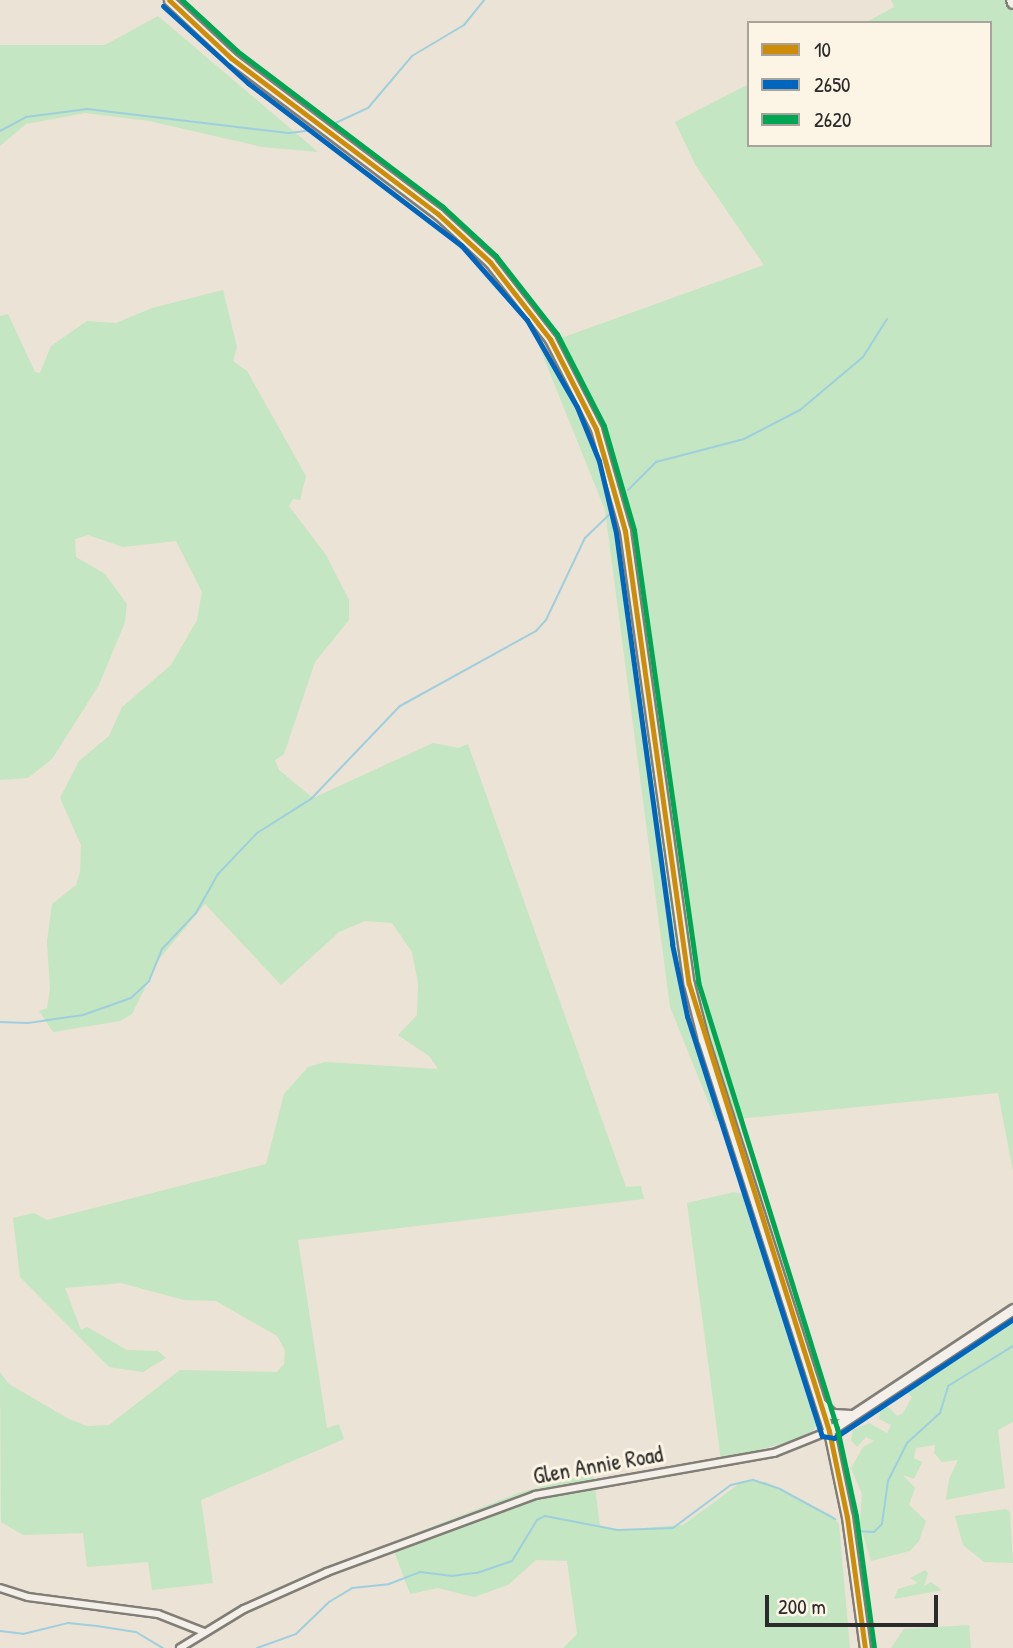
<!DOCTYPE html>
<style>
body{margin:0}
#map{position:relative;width:1013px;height:1648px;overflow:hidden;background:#ebe3d5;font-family:"Patrick Hand",sans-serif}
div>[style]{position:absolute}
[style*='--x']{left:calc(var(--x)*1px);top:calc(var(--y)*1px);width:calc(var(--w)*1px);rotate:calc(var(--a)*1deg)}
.green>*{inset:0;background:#c4e6c2}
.stream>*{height:2px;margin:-1px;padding:0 1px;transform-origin:1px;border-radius:1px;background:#9fcfdd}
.roads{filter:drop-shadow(2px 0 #817e78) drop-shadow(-2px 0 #817e78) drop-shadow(0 2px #817e78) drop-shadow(0 -2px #817e78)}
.minor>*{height:6px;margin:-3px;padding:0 3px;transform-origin:3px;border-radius:3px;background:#f4f0e9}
.secondary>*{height:9px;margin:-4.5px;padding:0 4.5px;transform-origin:4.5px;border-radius:4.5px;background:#f4f0e9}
.motorway>*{height:10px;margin:-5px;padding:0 5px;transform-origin:5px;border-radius:5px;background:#f4f0e9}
.bus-1>*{height:5px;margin:-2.5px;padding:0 2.5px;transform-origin:2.5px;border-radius:2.5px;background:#ce8d09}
.bus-2>*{height:5px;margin:-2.5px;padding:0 2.5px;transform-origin:2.5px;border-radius:2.5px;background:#0065bd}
.bus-3>*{height:5px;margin:-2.5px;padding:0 2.5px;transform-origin:2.5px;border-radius:2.5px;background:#00a651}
span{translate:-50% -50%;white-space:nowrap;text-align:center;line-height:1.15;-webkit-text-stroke:6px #fcf5e5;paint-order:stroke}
.street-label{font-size:23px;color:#2b2b2b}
.legend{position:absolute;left:747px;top:21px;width:245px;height:126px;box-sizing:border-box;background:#fcf5e5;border:2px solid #a8a49b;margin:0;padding:9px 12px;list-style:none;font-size:21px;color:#2b2b2b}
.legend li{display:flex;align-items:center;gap:14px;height:35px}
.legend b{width:35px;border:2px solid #a8a49b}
.scale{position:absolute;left:765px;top:1595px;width:173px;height:32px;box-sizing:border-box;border:4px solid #2b2b2b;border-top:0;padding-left:9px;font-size:21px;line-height:24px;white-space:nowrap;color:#2b2b2b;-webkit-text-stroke:5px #fcf5e5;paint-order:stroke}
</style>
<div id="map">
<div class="green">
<div style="clip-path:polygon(891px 0,1008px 0,1013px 12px,1013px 1171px,998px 1093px,716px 1121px,670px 1007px,605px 510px,539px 346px,764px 265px,696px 166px,675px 122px,749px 84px,749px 145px,990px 145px,990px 23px,865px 23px,894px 7px)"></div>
<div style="clip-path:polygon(158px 16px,318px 152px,262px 147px,149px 121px,85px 113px,26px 124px,0 146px,0 45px,105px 45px)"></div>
<div style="clip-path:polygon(223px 290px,237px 347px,233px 361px,247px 371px,306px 476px,300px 500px,293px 499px,289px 506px,326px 555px,349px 600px,349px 620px,315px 662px,284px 754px,275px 760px,279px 770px,313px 798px,433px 743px,458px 748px,468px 744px,626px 1187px,641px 1186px,644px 1199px,298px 1240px,327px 1428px,339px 1424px,344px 1439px,201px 1500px,213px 1583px,152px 1590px,148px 1562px,87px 1567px,83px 1533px,23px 1535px,1px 1522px,0 1372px,9px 1384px,69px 1419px,87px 1426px,109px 1425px,180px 1370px,277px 1372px,284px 1364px,285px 1350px,277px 1336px,216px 1301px,184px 1300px,121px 1283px,65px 1288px,81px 1330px,87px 1327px,127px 1350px,158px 1351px,166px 1358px,143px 1372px,109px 1367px,20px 1277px,13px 1218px,34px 1213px,47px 1220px,266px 1164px,284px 1094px,308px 1067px,325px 1062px,438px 1069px,429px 1056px,398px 1035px,417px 1015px,418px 983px,412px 952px,392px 923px,365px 921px,339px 932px,281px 985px,205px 904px,160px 958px,132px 1014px,120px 1021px,53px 1032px,39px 1011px,47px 1008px,50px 989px,47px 941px,52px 904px,76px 885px,80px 872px,81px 845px,60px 798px,79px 761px,109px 736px,122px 707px,171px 665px,197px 620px,202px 592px,176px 541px,123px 547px,88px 535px,75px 539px,76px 557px,105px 574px,127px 604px,125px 622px,99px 685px,52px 759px,28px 778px,0 780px,0 316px,8px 314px,35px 372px,40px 373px,51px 346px,87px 321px,116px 323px,152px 308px)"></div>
<div style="clip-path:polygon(734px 1192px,748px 1196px,818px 1422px,810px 1436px,721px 1460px,687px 1203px)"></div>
<div style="clip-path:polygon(1013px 1314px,1013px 1422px,998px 1430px,1005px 1488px,946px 1500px,949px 1479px,958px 1460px,942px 1462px,934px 1453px,935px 1445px,916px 1448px,914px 1458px,922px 1462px,916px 1475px,914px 1479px,903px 1475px,915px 1488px,909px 1505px,926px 1521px,919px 1541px,910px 1551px,871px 1561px,860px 1524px,862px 1494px,851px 1468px,863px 1447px,874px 1441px,866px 1437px,857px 1447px,851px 1440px,853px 1430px,869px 1423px,887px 1433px,891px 1425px,879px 1419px,881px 1407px,890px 1408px,897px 1416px,903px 1413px,912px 1397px,906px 1392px,909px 1383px,919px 1384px,927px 1373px)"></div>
<div style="clip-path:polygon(593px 1473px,600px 1526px,618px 1530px,683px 1525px,743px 1481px,766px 1482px,831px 1515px,839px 1524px,850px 1648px,563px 1648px,577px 1634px,567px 1561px,536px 1560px,508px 1585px,474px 1597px,438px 1588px,410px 1594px,391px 1543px,518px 1493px)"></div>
<div style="clip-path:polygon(1006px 1509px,1010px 1512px,1013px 1563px,984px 1562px,963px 1545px,955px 1516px)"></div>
<div style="clip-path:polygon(925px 1570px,928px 1573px,924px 1586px,931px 1582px,942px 1590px,894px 1599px,898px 1589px,918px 1583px,910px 1578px)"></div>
<div style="clip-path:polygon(969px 1625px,971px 1648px,891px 1648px,904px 1629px)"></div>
</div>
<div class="stream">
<div style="--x:329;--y:126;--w:43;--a:-24.8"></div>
<div style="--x:368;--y:108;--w:68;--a:-49.8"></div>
<div style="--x:412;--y:56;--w:61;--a:-30.8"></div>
<div style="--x:464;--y:25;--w:32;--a:-51"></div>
<div style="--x:0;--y:131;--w:30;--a:-28"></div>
<div style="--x:26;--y:117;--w:62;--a:-7.5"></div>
<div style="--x:87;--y:109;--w:203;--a:6.8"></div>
<div style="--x:289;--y:133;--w:31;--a:-7"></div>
<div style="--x:628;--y:490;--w:40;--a:-45"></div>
<div style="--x:656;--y:462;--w:91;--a:-14.6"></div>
<div style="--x:744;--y:439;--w:63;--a:-27.4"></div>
<div style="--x:800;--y:410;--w:82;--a:-40.1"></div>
<div style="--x:863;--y:357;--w:45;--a:-57.7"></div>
<div style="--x:0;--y:1022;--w:28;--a:2"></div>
<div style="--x:28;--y:1023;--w:56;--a:-8.3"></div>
<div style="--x:83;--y:1015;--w:51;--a:-19.5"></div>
<div style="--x:131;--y:998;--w:25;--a:-43"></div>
<div style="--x:149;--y:981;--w:35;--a:-68"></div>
<div style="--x:162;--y:949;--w:50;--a:-46.6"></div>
<div style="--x:196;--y:913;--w:45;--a:-60.6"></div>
<div style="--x:218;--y:874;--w:57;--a:-46.4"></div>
<div style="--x:257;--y:833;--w:64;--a:-32.2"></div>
<div style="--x:311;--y:799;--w:129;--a:-46.3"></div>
<div style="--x:400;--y:706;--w:155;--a:-28.9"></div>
<div style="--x:536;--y:631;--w:15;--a:-48"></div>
<div style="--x:546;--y:620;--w:91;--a:-64.6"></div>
<div style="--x:585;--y:538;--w:42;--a:-44"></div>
<div style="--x:854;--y:1531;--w:20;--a:3"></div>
<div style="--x:874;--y:1532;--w:11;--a:-45"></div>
<div style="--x:882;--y:1524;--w:43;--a:-82.1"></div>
<div style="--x:888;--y:1481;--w:42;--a:-63.4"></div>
<div style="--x:907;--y:1443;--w:45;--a:-42.3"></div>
<div style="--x:940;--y:1413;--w:28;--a:-73"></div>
<div style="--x:948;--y:1386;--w:76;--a:-31.6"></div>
<div style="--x:0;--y:1631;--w:23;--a:7"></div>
<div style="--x:23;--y:1634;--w:46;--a:-13.7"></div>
<div style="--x:68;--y:1623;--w:29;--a:6"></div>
<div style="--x:97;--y:1626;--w:39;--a:9"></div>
<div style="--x:136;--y:1632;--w:31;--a:31"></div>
<div style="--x:257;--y:1648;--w:41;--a:-19.7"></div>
<div style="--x:296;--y:1634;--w:46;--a:-44.1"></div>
<div style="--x:329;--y:1602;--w:27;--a:-31"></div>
<div style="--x:352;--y:1588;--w:37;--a:-6"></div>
<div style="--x:389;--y:1584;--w:33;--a:-21"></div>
<div style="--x:420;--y:1572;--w:31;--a:7"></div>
<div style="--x:451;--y:1576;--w:26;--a:-7"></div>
<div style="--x:477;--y:1573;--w:37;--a:-19"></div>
<div style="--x:512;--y:1561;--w:48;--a:-58.6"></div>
<div style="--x:537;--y:1520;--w:9;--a:-27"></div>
<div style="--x:545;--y:1516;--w:74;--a:10.9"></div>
<div style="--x:618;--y:1530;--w:55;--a:-2.1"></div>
<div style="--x:673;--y:1528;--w:72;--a:-36.6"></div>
<div style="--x:731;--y:1485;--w:23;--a:-13"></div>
<div style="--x:753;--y:1480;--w:28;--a:18"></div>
<div style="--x:780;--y:1489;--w:63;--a:28.6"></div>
</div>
<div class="roads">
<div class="minor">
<div style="--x:0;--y:1588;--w:29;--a:18"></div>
<div style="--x:28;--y:1597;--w:131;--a:7.5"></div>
<div style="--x:158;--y:1614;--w:49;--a:21.4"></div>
<div style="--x:180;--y:1648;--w:75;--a:-31.4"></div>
<div style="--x:244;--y:1609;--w:91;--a:-24"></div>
<div style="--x:327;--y:1572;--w:222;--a:-20.3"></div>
<div style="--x:535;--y:1495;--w:243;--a:-10"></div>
<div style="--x:774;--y:1453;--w:59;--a:-21.8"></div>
</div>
<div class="secondary">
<div style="--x:169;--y:0;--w:85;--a:43.1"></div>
<div style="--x:231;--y:58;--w:259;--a:37"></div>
<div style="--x:438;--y:214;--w:71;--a:42.7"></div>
<div style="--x:490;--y:262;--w:98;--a:52.1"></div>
<div style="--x:550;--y:339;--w:101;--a:62.9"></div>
<div style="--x:596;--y:429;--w:106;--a:74.1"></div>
<div style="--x:625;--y:531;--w:457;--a:82"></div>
<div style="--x:689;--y:984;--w:57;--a:75.7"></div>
<div style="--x:703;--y:1039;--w:412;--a:72.2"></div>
<div style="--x:829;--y:1431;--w:88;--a:78.2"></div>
<div style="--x:847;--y:1517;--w:132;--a:82.2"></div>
<div style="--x:821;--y:1404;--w:15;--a:42"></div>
<div style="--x:832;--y:1414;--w:19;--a:3"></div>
<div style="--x:829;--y:1431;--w:221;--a:-33.5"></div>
</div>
<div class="motorway">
<div style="--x:1012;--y:0;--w:3;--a:72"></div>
</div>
</div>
<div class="bus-1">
<div style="--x:169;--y:0;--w:85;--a:43.1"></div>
<div style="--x:231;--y:58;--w:259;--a:37"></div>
<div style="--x:438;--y:214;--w:71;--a:42.7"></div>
<div style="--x:490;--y:262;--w:98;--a:52.1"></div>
<div style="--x:550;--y:339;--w:101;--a:62.9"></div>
<div style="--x:596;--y:429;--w:106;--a:74.1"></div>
<div style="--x:625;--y:531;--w:457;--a:82"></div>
<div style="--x:689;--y:984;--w:468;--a:72.6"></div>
<div style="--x:829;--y:1431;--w:88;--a:78.2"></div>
<div style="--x:847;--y:1517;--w:132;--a:82.2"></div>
</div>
<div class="bus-2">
<div style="--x:163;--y:6;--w:115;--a:42.2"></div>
<div style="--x:248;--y:83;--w:268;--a:37.3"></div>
<div style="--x:461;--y:245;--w:100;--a:48.7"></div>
<div style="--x:527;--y:320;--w:100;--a:60.1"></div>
<div style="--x:577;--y:407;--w:58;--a:67.8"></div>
<div style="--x:599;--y:461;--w:74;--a:76.7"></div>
<div style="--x:616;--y:533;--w:415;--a:82.2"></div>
<div style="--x:672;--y:944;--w:74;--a:78.2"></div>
<div style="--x:687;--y:1016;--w:441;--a:72.2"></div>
<div style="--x:822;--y:1436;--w:12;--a:9"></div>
<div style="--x:834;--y:1438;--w:215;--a:-33.6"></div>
</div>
<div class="bus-3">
<div style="--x:182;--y:0;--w:75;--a:42.8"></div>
<div style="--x:237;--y:51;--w:258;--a:37.1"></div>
<div style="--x:443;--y:207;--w:72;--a:42.8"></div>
<div style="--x:496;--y:256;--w:99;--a:52"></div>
<div style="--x:557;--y:334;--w:103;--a:62.9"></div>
<div style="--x:604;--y:426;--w:108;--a:73.9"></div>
<div style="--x:634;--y:530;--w:457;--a:81.9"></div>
<div style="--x:698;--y:982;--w:467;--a:72.7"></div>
<div style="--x:837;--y:1428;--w:90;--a:77.8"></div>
<div style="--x:856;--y:1516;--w:132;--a:82.2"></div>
</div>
<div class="street-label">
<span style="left:598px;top:1465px;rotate:-10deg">Glen Annie Road</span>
</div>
<ul class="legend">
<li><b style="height:9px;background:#ce8d09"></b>10</li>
<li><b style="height:9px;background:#0065bd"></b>2650</li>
<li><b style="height:9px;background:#00a651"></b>2620</li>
</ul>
<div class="scale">200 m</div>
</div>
